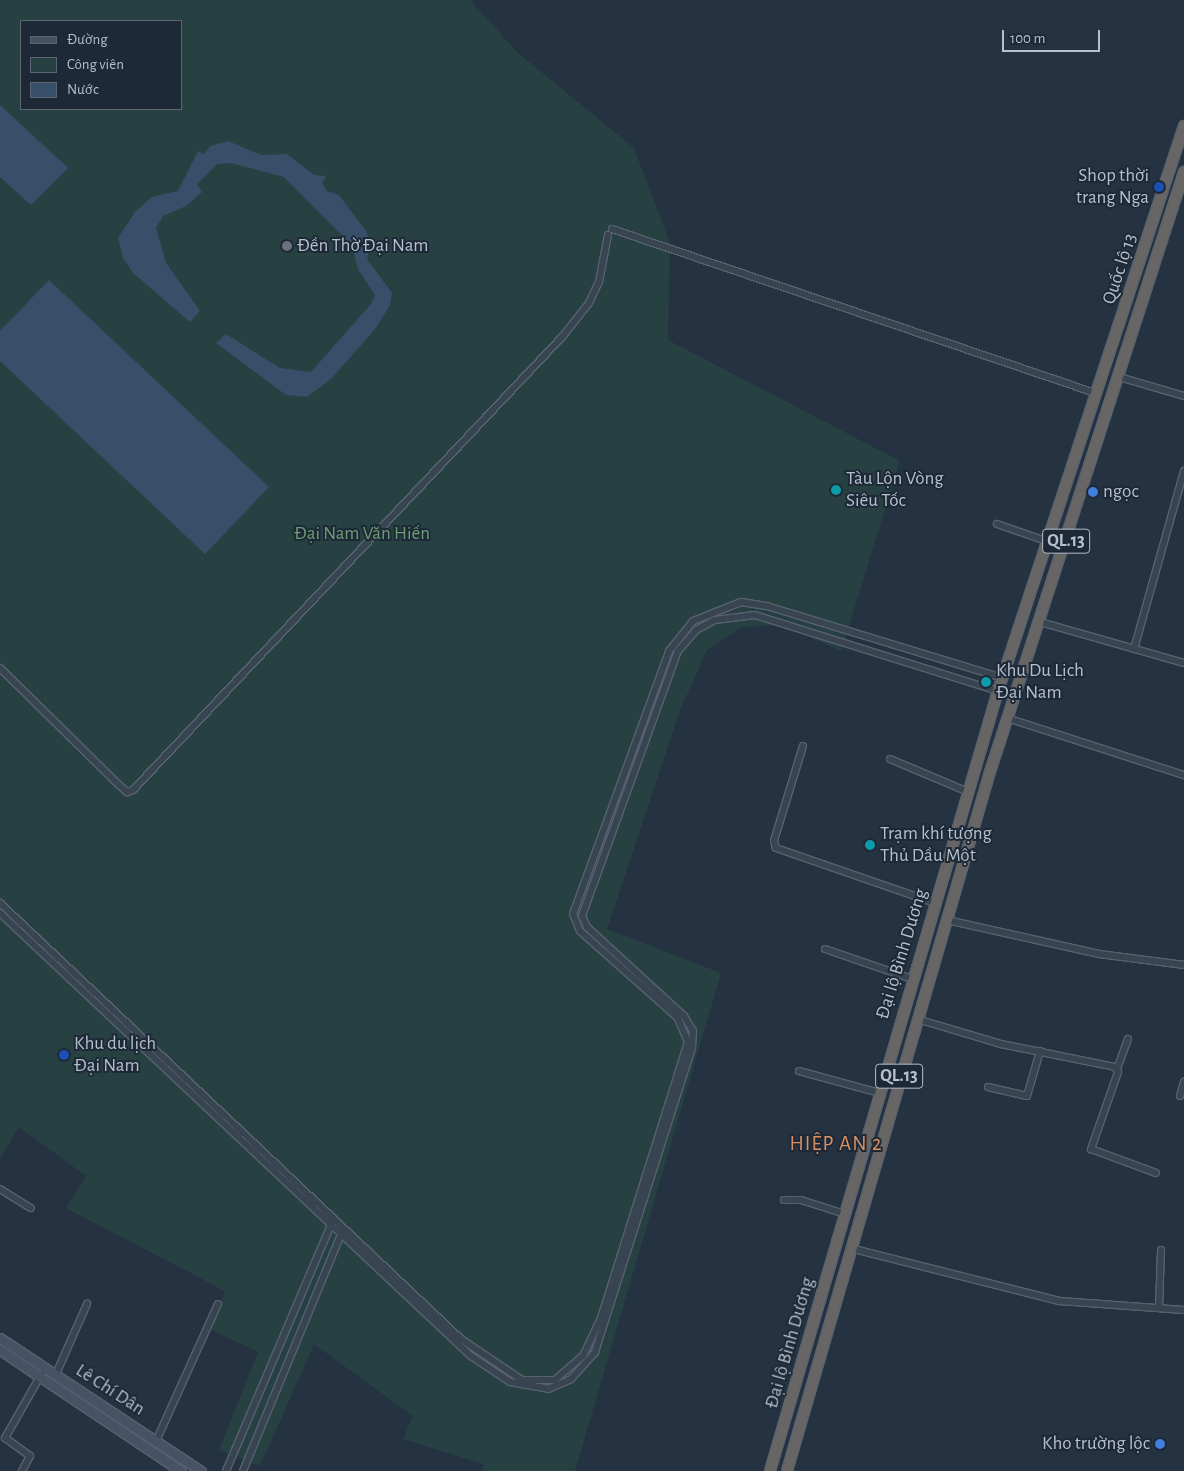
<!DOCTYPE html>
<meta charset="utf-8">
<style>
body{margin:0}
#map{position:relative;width:1184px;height:1471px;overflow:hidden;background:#253242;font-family:"Alegreya Sans",sans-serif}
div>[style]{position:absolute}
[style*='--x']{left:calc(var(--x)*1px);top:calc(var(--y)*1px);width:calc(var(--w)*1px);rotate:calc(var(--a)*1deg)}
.green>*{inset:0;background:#274143}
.water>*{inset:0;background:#384f6a}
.roads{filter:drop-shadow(1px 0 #57626f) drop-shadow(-1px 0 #57626f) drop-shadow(0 1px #57626f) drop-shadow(0 -1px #57626f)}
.minor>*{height:6px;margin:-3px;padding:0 3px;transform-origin:3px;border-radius:3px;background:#394451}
.secondary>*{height:9px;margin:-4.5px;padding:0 4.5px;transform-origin:4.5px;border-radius:4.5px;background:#475365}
.trunk>*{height:10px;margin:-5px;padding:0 5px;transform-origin:5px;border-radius:5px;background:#686664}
.dots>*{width:14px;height:14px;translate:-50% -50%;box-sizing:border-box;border:2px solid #1e2937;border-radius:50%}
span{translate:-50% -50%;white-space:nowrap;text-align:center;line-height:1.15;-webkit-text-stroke:4px #1e2937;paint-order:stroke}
.shield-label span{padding:1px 4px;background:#1e2937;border:1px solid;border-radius:4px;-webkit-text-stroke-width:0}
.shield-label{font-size:18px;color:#b6bfcc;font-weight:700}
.poi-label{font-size:19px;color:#b6bfcc}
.right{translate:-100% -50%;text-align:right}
.left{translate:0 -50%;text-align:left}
.street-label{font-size:19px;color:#b6bfcc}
.park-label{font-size:19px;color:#6c9e75}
.quarter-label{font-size:21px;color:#da9162;letter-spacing:1px}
.legend{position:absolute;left:20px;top:20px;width:162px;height:90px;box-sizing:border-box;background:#1e2937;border:1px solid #5b6573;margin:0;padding:6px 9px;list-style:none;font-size:15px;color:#b6bfcc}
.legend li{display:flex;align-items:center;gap:10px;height:25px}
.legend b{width:25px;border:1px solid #5b6573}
.scale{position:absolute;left:1002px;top:30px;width:98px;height:22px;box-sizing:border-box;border:2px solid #b6bfcc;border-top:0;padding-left:6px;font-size:15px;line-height:18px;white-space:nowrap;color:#b6bfcc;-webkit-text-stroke:4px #1e2937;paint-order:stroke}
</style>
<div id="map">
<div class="green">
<div style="clip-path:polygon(evenodd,0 0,470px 0,518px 53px,634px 148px,670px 243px,668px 340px,900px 461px,841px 651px,782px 625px,742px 627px,707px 650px,681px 708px,607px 929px,721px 973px,575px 1471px,482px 1471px,484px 1464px,403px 1439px,413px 1416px,314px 1344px,260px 1466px,219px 1450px,258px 1352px,210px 1329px,225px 1291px,66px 1208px,86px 1176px,19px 1127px,0 1159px,0 0,21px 21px,181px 21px,181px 109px,21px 109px,21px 21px)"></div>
</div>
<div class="water">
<div style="clip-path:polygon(0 105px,68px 168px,31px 205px,0 177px)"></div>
<div style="clip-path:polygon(228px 141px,261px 155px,287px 154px,314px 175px,326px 176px,322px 183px,327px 191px,339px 195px,366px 231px,371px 245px,367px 259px,392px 293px,390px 305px,376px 328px,331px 379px,307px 397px,286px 395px,216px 343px,226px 334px,280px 368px,311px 372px,371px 304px,375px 295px,358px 269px,352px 245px,284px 177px,231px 163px,217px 164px,197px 184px,202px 192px,186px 206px,163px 216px,156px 228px,166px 263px,200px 311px,190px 322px,133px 273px,123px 258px,118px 238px,135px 212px,152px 197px,178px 191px,198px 151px,204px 154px,210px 146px)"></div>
<div style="clip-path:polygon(49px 280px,269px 487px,205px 554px,0 361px,0 331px)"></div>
</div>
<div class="roads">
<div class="minor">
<div style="--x:612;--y:229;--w:513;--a:18.75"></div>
<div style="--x:1119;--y:377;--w:68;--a:16.3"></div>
<div style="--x:997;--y:524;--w:55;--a:19.1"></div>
<div style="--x:1040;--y:622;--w:150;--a:15.9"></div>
<div style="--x:1134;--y:649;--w:185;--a:-74.3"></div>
<div style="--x:0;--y:668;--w:167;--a:44.5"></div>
<div style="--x:119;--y:785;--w:11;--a:41"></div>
<div style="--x:127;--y:792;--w:6;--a:-18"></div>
<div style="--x:133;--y:790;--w:625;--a:-46.56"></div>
<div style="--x:563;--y:336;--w:42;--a:-51.8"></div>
<div style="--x:589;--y:303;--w:23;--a:-65"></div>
<div style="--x:599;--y:282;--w:48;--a:-79.2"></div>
<div style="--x:1007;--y:718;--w:186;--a:17.9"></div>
<div style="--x:803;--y:746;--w:99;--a:107"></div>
<div style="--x:774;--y:841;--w:7;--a:74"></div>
<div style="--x:776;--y:848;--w:168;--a:19.1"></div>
<div style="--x:890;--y:759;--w:85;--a:22.9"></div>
<div style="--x:0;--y:903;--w:635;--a:43.4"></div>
<div style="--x:461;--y:1339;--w:73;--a:33.9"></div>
<div style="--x:522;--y:1380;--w:33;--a:0"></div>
<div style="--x:555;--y:1380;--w:37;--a:-41"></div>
<div style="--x:583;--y:1356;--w:42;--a:-64.7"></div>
<div style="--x:601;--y:1318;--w:289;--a:-72.5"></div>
<div style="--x:688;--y:1042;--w:26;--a:-113"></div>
<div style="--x:678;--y:1018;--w:131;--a:-138.4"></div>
<div style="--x:580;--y:931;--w:18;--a:-112"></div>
<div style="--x:573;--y:914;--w:280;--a:-69.9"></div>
<div style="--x:669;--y:651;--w:38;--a:-51"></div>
<div style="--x:693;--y:621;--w:52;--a:-21.6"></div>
<div style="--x:741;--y:602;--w:26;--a:9"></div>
<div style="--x:767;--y:606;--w:246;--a:17"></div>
<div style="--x:0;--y:913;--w:647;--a:43.25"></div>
<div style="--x:471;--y:1356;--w:47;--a:33.7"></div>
<div style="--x:510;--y:1382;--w:39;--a:10"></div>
<div style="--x:548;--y:1389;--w:25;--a:-23"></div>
<div style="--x:571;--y:1379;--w:36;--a:-48"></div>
<div style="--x:595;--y:1352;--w:319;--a:-72.3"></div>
<div style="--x:692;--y:1048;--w:17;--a:-87"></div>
<div style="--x:693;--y:1031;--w:17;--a:-121"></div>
<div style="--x:684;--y:1016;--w:132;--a:-137.5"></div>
<div style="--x:587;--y:927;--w:12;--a:-114"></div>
<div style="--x:582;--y:916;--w:282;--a:-70.1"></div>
<div style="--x:678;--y:651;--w:28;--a:-49"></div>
<div style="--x:696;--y:630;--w:21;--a:-28"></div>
<div style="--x:715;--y:620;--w:40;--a:-7.1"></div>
<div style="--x:755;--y:615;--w:255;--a:17.4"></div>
<div style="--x:947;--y:920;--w:156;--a:12.6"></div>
<div style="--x:1099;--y:954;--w:86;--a:7.4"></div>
<div style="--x:825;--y:949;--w:92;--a:19"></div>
<div style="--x:917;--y:1019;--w:88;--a:16.6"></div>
<div style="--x:1001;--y:1044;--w:116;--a:11.4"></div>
<div style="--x:1115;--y:1067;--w:6;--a:59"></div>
<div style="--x:1118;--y:1072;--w:82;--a:109.3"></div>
<div style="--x:1091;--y:1149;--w:69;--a:20.3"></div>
<div style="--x:1117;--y:1069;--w:32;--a:-70"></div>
<div style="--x:799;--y:1071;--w:84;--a:15.2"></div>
<div style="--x:988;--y:1087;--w:40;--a:13"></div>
<div style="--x:1027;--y:1096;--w:47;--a:-73.9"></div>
<div style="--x:1180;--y:1096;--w:15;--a:-74"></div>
<div style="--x:0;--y:1189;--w:36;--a:32"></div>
<div style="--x:784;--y:1200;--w:17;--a:0"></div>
<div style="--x:801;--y:1200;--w:46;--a:17.7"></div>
<div style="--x:850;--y:1248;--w:217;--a:14.2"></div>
<div style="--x:1060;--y:1301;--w:124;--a:4.2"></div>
<div style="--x:1159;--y:1308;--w:58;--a:-88"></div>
<div style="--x:56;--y:1374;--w:77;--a:-66.1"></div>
<div style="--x:157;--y:1439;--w:148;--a:-65.7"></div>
<div style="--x:22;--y:1471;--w:17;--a:-62"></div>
<div style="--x:30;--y:1456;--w:31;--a:-144"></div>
<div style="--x:5;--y:1438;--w:73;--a:-60.3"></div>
<div style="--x:226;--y:1471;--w:271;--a:-66.9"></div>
<div style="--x:243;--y:1471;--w:259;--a:-67.5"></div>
</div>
<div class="secondary">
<div style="--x:0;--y:1338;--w:241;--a:33.5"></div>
<div style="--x:0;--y:1350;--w:218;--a:33.8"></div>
</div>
<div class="trunk">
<div style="--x:770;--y:1471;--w:813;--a:-73.71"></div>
<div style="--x:998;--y:691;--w:595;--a:-71.78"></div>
<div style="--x:787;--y:1471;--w:728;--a:-73.81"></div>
<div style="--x:990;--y:772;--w:631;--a:-72.08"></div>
</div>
</div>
<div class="dots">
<div style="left:1159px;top:187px;background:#1a4fb4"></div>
<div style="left:287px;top:246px;background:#6b7280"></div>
<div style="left:836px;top:490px;background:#0f9aa8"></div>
<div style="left:1093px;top:492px;background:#3f7fe0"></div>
<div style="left:986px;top:682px;background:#0f9aa8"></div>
<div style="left:870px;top:845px;background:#0f9aa8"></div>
<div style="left:64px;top:1055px;background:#1a4fb4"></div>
<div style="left:1160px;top:1444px;background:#3f7fe0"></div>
</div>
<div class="shield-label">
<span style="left:1066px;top:541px">QL.13</span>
<span style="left:899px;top:1076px">QL.13</span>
</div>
<div class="poi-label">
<span class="right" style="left:1149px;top:187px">Shop thời<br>trang Nga</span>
<span class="left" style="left:297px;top:246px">Đền Thờ Đại Nam</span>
<span class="left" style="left:846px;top:490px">Tàu Lộn Vòng<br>Siêu Tốc</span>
<span class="left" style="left:1103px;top:492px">ngọc</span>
<span class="left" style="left:996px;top:682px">Khu Du Lịch<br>Đại Nam</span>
<span class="left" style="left:880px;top:845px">Trạm khí tượng<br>Thủ Dầu Một</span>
<span class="left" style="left:74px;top:1055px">Khu du lịch<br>Đại Nam</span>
<span class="right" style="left:1150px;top:1444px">Kho trường lộc</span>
</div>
<div class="street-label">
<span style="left:1120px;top:269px;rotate:-72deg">Quốc lộ 13</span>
<span style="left:902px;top:954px;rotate:-73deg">Đại lộ Bình Dương</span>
<span style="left:790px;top:1343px;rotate:-74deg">Đại lộ Bình Dương</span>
<span style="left:110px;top:1390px;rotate:33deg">Lê Chí Dân</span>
</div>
<div class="park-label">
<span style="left:362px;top:534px">Đại Nam Văn Hiến</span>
</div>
<div class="quarter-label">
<span style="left:836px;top:1144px">HIỆP AN 2</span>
</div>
<ul class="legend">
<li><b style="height:6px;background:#475365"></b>Đường</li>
<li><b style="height:14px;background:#274143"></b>Công viên</li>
<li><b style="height:14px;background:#384f6a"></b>Nước</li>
</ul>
<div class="scale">100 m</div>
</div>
